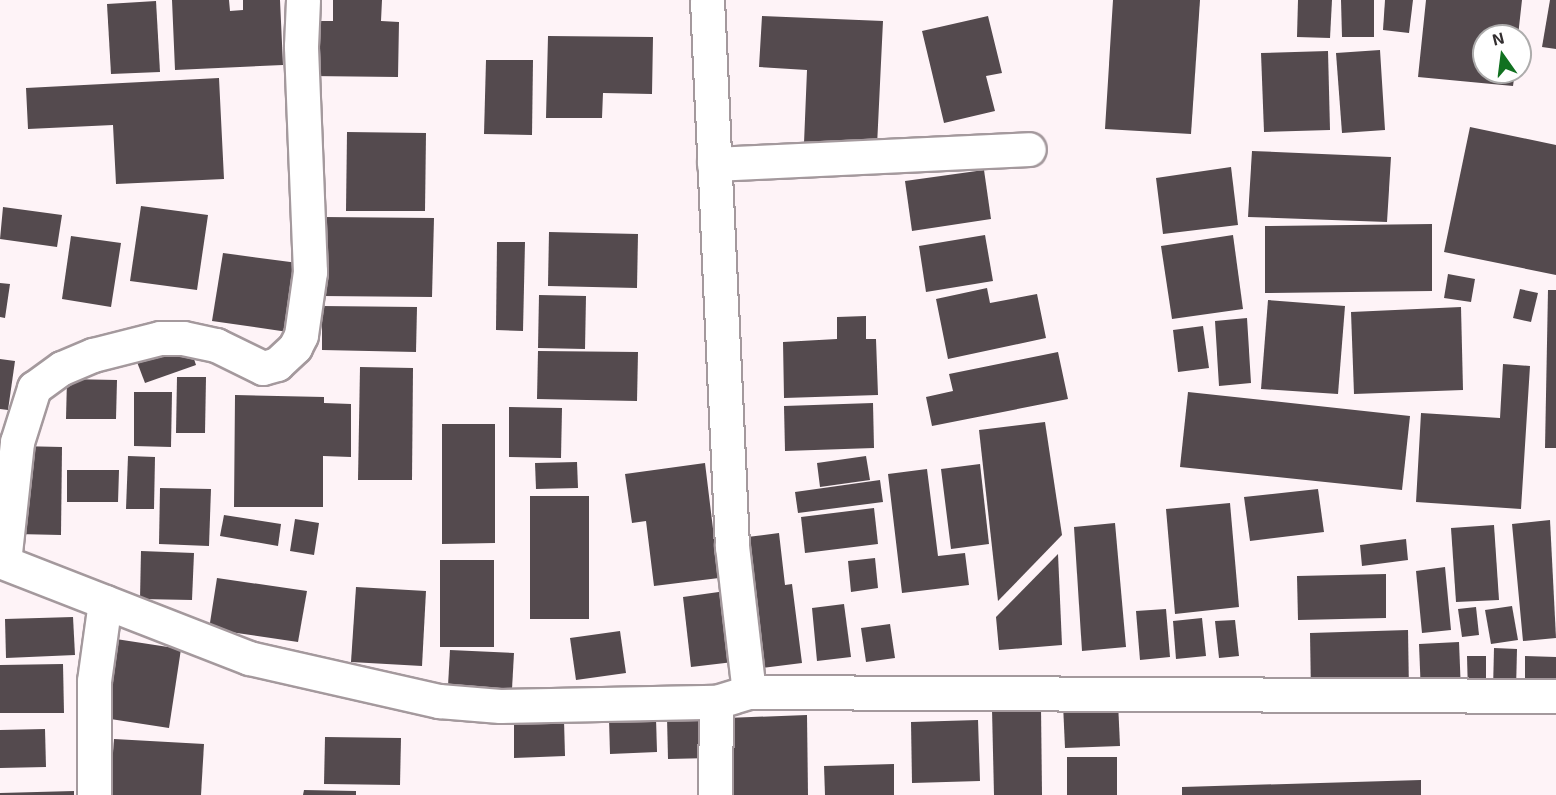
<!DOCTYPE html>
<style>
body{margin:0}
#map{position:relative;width:1556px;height:795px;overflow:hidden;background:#fef3f7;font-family:"Exo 2",sans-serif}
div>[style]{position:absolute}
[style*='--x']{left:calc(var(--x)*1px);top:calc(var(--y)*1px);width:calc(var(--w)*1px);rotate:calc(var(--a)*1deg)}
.building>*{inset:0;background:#544a4e}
.roads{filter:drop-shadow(2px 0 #a4999d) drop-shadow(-2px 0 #a4999d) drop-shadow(0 2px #a4999d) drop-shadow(0 -2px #a4999d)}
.street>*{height:33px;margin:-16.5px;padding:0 16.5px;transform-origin:16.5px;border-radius:16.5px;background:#fff}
span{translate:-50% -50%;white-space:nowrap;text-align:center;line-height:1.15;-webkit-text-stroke:6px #fff;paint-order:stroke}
.north{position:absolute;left:1472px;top:24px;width:60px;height:60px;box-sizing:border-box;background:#fff;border:2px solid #adacac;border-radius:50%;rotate:346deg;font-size:16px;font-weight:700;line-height:24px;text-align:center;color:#332f30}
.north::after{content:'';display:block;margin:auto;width:21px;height:27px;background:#117120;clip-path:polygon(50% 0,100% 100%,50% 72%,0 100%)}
</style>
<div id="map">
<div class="building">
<div style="clip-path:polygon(172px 0,229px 0,230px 11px,243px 10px,243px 0,280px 0,283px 65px,175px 70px)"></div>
<div style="clip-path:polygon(333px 0,382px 0,381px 21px,399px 22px,398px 77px,310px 76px,311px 21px,333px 21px)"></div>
<div style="clip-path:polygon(1113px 0,1200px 0,1191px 134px,1105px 129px)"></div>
<div style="clip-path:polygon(1298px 0,1332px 0,1330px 38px,1297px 37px)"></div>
<div style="clip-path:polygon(1341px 0,1374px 0,1374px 37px,1342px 37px)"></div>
<div style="clip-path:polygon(1385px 0,1413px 0,1409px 33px,1383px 30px)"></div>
<div style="clip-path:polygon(1426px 0,1522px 0,1518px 36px,1484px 36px,1484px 72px,1515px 72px,1513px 86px,1418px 77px)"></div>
<div style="clip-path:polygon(1550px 0,1556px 0,1556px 49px,1542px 47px)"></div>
<div style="clip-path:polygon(156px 1px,160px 72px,111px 74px,107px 4px)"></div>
<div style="clip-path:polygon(762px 16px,883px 21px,877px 146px,804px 143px,807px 70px,759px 67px)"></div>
<div style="clip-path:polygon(988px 16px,1002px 73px,986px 76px,995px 111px,944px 123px,922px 31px)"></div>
<div style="clip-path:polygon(548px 36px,653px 37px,652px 94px,603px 93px,602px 118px,546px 118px)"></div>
<div style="clip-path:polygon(1380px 50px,1385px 130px,1342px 133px,1336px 53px)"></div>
<div style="clip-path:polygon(1328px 51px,1330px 130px,1264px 132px,1261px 53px)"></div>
<div style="clip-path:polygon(486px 60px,533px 60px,532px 135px,484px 134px)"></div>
<div style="clip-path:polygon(219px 78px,224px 179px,116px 184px,113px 125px,28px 129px,26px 88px)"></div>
<div style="clip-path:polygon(1470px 127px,1556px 145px,1556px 275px,1444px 252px)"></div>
<div style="clip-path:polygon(347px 132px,426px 133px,425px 211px,346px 211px)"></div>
<div style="clip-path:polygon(1252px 151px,1391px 157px,1387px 222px,1248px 217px)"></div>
<div style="clip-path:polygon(1231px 167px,1238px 225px,1163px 234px,1156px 178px)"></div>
<div style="clip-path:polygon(984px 170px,991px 219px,912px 231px,905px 181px)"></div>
<div style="clip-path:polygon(141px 206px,208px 215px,197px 290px,130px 281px)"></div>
<div style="clip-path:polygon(3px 207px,62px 215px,57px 247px,0 239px)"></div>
<div style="clip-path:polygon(323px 217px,434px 218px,432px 297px,322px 296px)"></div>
<div style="clip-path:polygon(1432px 224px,1432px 291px,1265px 293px,1265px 226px)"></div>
<div style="clip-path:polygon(549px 232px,638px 234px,637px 288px,548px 286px)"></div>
<div style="clip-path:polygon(985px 235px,993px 281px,926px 292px,919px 246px)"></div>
<div style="clip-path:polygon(1233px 235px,1243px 309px,1172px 319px,1161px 246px)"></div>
<div style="clip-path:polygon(71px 236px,121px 243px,111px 307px,62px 299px)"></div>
<div style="clip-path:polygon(497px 242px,525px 242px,523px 331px,496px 330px)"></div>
<div style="clip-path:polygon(223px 253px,298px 263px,288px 332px,212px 321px)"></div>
<div style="clip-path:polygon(1448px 274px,1475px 279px,1471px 302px,1444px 298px)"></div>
<div style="clip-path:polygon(0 283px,10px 284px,5px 318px,0 317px)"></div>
<div style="clip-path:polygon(987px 288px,990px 303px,1037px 294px,1046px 338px,948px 359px,936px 299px)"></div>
<div style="clip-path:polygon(1520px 289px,1538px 293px,1531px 322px,1513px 318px)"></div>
<div style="clip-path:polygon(1548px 290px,1556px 290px,1556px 448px,1545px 448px)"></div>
<div style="clip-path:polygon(539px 295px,586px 296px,585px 349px,538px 348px)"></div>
<div style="clip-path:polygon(1268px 300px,1345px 306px,1338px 394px,1261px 389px)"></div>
<div style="clip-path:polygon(322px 306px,417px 307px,416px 352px,322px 350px)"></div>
<div style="clip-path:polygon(1461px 307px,1463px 390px,1354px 394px,1351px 312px)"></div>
<div style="clip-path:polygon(866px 316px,866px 339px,876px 339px,878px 395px,784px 398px,783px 342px,837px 339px,837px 317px)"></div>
<div style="clip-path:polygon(1247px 318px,1251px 383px,1219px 386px,1215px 321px)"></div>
<div style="clip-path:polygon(1203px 326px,1209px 368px,1178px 372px,1173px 330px)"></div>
<div style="clip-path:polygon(189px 344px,196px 365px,145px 383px,137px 362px)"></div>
<div style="clip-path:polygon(538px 351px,638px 352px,637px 401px,537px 399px)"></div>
<div style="clip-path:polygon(1058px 352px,1068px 399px,932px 426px,926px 397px,953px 391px,949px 374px)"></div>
<div style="clip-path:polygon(0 359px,15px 361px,8px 410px,0 409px)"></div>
<div style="clip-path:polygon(1503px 364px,1530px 366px,1521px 509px,1416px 502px,1421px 413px,1500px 418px)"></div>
<div style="clip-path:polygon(360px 367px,413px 368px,412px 480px,358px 480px)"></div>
<div style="clip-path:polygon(177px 377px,206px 377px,205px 433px,176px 433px)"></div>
<div style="clip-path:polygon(67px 379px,117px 380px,116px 419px,66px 419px)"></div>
<div style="clip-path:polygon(134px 392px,172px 392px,171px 447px,134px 446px)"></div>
<div style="clip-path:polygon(1188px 392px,1410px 416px,1402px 490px,1180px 467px)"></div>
<div style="clip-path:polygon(235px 395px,324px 397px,324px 403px,351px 404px,351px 457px,323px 456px,323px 507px,234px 507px)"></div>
<div style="clip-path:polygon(873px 403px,874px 448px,785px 451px,784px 406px)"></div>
<div style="clip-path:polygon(509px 407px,562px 408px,561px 458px,509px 457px)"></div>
<div style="clip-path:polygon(1045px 422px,1062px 535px,998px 601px,979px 430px)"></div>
<div style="clip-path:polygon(442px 424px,495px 424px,495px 543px,442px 544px)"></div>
<div style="clip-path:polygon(18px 446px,62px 447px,61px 535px,17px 534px)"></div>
<div style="clip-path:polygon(128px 456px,155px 457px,154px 509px,126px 509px)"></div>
<div style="clip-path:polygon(866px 456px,870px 480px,820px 487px,817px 463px)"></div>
<div style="clip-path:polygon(577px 462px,578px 488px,536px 489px,535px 463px)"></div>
<div style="clip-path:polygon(705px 463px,719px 578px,654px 586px,646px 521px,632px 523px,625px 474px)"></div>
<div style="clip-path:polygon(980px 464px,989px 544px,951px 549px,941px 469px)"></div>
<div style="clip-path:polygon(927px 469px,938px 556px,965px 553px,969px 585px,902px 593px,888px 474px)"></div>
<div style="clip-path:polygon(67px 470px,119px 470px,118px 502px,67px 502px)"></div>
<div style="clip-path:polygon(880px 480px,883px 502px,798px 513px,795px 492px)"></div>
<div style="clip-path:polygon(160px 488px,211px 489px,209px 546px,159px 544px)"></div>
<div style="clip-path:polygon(1318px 489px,1324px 532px,1250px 541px,1244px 497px)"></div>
<div style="clip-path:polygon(530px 496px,589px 496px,589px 619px,530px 619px)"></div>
<div style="clip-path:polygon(1230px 503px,1239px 607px,1175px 614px,1166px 509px)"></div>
<div style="clip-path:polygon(874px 508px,878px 544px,805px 553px,801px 517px)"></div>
<div style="clip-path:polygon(224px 515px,281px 524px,278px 546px,220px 536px)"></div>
<div style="clip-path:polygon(295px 519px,319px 523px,314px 555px,290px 551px)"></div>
<div style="clip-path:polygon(1550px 520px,1556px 638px,1523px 641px,1512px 524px)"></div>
<div style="clip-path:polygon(1115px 523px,1126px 647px,1082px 651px,1074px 527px)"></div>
<div style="clip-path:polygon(1494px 525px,1499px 600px,1456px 602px,1451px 528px)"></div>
<div style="clip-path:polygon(779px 533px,785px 585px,792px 584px,802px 663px,753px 669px,739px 538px)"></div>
<div style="clip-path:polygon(1406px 539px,1408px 560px,1362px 566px,1360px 545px)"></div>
<div style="clip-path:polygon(141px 551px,194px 553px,192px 600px,140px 599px)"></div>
<div style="clip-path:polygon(1058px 554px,1062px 645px,999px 650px,996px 617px)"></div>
<div style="clip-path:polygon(875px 558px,878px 588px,851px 592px,848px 561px)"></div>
<div style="clip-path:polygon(440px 560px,494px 560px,494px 647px,440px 647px)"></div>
<div style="clip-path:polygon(1445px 567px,1451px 630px,1422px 633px,1416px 571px)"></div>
<div style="clip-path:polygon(1386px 574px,1386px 618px,1298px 620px,1297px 576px)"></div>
<div style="clip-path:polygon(217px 578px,307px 591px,298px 642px,209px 629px)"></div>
<div style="clip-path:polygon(356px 587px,426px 591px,422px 666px,351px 662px)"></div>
<div style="clip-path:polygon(733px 590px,742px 661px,691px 667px,683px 597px)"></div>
<div style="clip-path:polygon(844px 604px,851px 657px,817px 661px,812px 608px)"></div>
<div style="clip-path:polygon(1512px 606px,1518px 640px,1491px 644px,1485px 610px)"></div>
<div style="clip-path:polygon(1476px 607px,1479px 635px,1462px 637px,1458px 609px)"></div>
<div style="clip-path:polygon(1166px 609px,1170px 657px,1140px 660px,1136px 611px)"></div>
<div style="clip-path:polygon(73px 617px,75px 655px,6px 658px,5px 619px)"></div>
<div style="clip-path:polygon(1202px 618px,1206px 656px,1176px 659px,1173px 621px)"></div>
<div style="clip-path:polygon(1235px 620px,1239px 656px,1219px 658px,1215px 621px)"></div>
<div style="clip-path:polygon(890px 624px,895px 658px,866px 662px,861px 628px)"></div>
<div style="clip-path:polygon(1408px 630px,1409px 692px,1311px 694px,1310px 633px)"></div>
<div style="clip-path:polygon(620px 631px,626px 673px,576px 680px,570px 638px)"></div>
<div style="clip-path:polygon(116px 639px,181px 649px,169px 728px,104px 718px)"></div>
<div style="clip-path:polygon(1459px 642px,1461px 692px,1421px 694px,1419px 644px)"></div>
<div style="clip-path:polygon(1494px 648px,1517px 649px,1516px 690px,1493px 690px)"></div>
<div style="clip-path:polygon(450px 650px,514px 653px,512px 689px,448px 686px)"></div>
<div style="clip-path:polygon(1467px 656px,1486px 656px,1486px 693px,1468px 693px)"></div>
<div style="clip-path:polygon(1525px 656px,1556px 657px,1556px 682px,1525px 681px)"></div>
<div style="clip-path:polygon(63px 664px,64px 713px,0 713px,0 665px)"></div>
<div style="clip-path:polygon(1118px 702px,1120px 746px,1065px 748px,1063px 704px)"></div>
<div style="clip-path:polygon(1041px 707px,1042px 795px,994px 795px,992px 709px)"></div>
<div style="clip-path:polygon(807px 715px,808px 795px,728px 795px,726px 718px)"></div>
<div style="clip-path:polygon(667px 717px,710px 717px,711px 758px,668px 759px)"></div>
<div style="clip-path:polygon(656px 718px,657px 752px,610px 754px,609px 719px)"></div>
<div style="clip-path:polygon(564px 720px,565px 756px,514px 758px,514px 722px)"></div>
<div style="clip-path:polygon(978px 720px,980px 781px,912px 783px,911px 722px)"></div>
<div style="clip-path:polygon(45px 729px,46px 767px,0 768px,0 730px)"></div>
<div style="clip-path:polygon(325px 737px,401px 738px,400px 785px,324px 784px)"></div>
<div style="clip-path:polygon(114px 739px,204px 744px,201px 795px,110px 795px)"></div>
<div style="clip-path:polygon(1067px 757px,1117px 757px,1117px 795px,1067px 795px)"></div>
<div style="clip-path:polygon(894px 764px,894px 795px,825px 795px,824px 766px)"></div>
<div style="clip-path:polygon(1421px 780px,1421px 795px,1182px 795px,1182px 787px)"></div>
<div style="clip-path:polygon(304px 790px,356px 791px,356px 795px,303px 795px)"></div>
<div style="clip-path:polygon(74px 791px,74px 795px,0 795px,0 793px)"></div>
</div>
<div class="roads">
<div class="street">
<div style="--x:707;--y:0;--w:547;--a:87.38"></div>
<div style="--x:732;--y:546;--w:147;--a:83.4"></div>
<div style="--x:714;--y:164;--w:315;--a:-2.7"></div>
<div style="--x:0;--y:561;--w:267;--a:21.3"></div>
<div style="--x:249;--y:658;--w:195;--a:12.8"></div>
<div style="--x:439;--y:701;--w:61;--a:4.7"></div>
<div style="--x:500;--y:706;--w:216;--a:-1.1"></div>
<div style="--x:716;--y:702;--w:34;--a:-17"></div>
<div style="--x:749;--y:692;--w:807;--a:0.28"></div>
<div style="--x:4;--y:562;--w:121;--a:-83.8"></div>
<div style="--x:17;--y:442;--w:57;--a:-72.5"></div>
<div style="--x:34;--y:388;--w:34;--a:-36"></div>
<div style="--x:62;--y:368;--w:34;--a:-23"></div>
<div style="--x:93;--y:355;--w:69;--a:-14.2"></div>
<div style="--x:160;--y:338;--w:23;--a:0"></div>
<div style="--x:183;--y:338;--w:34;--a:12"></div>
<div style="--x:216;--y:345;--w:52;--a:26.1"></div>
<div style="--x:263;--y:368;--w:15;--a:-16"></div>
<div style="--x:277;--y:364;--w:25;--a:-43"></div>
<div style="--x:295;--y:347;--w:13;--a:-63"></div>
<div style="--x:301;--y:335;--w:64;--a:-81.9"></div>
<div style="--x:310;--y:272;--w:226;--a:-92.3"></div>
<div style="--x:301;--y:46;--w:46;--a:-87.5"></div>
<div style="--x:94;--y:795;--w:114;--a:-90"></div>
<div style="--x:94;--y:681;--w:80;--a:-82.1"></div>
<div style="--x:715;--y:795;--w:93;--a:-89.4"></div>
</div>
</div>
<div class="north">N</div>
</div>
